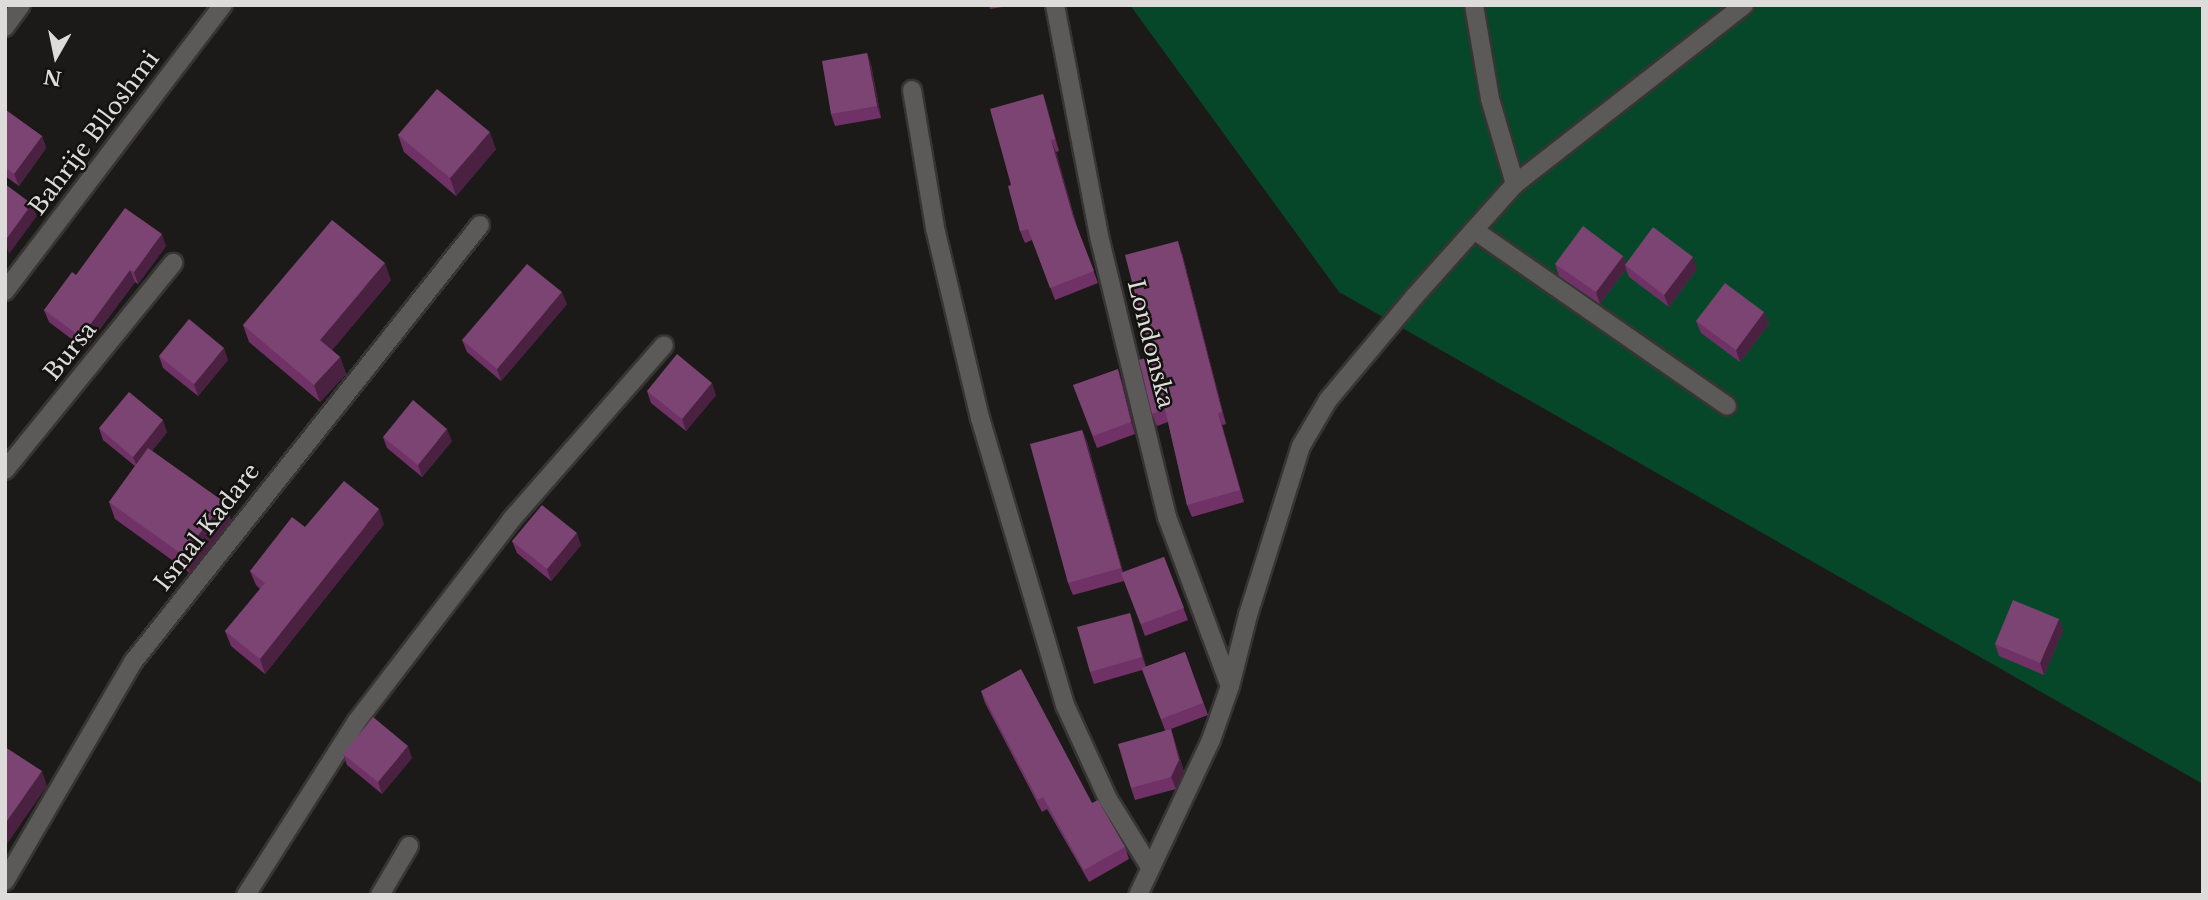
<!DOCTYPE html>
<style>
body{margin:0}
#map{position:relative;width:2208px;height:900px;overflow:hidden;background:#1c1a18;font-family:"Libre Baskerville",serif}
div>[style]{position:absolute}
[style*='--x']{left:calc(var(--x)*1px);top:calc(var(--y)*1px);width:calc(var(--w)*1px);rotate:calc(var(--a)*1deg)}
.green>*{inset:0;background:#054728}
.roads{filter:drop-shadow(2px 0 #373533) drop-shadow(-2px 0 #373533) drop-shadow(0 2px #373533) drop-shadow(0 -2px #373533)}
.minor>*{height:18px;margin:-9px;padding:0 9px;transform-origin:9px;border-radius:9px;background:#5b5a58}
.wall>*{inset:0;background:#703266}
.shaded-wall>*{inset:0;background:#4a2141}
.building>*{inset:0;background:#7c4472}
span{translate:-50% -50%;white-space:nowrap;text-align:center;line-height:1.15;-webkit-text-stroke:5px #13120f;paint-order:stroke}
.street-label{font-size:23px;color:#dddcda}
.frame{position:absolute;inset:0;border:7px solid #dddcda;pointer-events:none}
.north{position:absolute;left:21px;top:21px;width:70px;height:70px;-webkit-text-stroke:5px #13120f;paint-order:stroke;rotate:189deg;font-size:19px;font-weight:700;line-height:28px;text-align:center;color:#dddcda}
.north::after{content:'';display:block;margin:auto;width:24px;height:32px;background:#dddcda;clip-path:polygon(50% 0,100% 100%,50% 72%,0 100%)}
</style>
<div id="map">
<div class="green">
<div style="clip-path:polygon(1130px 5px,2203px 5px,2203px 784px,1339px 292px)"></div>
</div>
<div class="roads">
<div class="minor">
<div style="--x:1055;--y:5;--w:235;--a:79.2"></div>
<div style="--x:1099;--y:236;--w:289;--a:76.4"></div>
<div style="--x:1167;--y:517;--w:180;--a:69.6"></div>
<div style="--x:1230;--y:686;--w:57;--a:109.4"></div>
<div style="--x:1211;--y:740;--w:171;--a:115.2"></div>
<div style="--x:1474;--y:5;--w:95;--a:80.3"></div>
<div style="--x:1490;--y:99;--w:89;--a:73.6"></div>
<div style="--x:5;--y:27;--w:27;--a:-54"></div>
<div style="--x:912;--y:90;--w:140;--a:80.5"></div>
<div style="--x:935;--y:228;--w:195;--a:76.7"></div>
<div style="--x:980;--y:418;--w:299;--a:73.5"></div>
<div style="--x:1065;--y:705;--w:103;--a:65.4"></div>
<div style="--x:1108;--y:799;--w:80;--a:58.3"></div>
<div style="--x:1474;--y:230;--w:308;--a:34.8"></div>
<div style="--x:5;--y:291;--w:360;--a:-52.7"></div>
<div style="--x:5;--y:470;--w:267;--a:-50.9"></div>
<div style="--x:1230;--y:686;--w:73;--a:-75.8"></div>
<div style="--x:1248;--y:615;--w:177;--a:-72.6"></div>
<div style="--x:1301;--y:446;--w:53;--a:-59.6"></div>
<div style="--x:1328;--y:400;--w:134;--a:-50.1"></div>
<div style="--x:1414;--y:297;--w:152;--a:-48.2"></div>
<div style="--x:1515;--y:184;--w:291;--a:-38"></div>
<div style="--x:5;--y:881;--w:254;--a:-59.7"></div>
<div style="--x:133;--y:662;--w:558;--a:-51.55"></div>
<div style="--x:246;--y:895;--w:206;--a:-57.5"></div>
<div style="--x:357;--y:721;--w:253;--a:-52.5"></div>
<div style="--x:511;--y:520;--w:232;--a:-48.8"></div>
<div style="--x:380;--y:895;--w:57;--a:-59.4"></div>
</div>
</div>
<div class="wall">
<div style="clip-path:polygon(989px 5px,1014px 5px,990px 9px)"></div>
<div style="clip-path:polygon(867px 53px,871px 65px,881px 118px,835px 126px,831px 114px)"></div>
<div style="clip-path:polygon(1043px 94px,1059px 151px,1056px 152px,1077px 227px,1098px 283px,1055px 300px,1032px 240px,1025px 243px,1020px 231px,1011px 185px)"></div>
<div style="clip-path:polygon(5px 110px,42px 136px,46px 148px,19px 186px,5px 176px)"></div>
<div style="clip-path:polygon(398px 135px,496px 149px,456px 196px,404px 152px)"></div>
<div style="clip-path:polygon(166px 246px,138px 284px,135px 282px,85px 349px,49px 322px,44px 310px,76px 275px)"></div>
<div style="clip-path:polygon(1182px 253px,1226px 424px,1222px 425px,1244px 502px,1192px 517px,1187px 505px,1168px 422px,1157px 426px,1152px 414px,1151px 356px)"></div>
<div style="clip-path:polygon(1623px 256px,1626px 264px,1697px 269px,1669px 307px,1629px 277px,1626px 269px,1600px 304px,1559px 276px,1555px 264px)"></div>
<div style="clip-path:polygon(391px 280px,332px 350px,340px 357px,346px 374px,320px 402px,249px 342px,243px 325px)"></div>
<div style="clip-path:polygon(567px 304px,501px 381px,467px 352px,462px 340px)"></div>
<div style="clip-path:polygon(1764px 312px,1769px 324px,1740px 362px,1701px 333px,1696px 321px)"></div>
<div style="clip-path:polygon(159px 356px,228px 360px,198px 396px,163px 368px)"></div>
<div style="clip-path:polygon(1122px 380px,1135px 434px,1097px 448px,1073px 385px)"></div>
<div style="clip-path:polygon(647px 391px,716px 395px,686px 431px,651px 403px)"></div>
<div style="clip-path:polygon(99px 428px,167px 432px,152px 451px,224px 502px,231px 520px,190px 573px,115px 519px,109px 502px,135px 466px,103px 440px)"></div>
<div style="clip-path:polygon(1082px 430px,1087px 442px,1123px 572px,1164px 557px,1188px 620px,1145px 636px,1124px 581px,1073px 595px,1068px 583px)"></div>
<div style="clip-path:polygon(383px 437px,452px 441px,422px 477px,387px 448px)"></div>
<div style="clip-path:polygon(384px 524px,265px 674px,231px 646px,225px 631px,260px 589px,256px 585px,250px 571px,305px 527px)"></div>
<div style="clip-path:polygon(512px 541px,581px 545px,551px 581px,517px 553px)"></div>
<div style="clip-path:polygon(1130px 613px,1146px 667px,1185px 652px,1208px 715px,1171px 729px,1184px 772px,1176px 789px,1135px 800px,1131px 788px,1165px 730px,1142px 670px,1094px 684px,1090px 672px)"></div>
<div style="clip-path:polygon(2059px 619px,2063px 631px,2044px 675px,1999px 656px,1995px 644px)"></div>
<div style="clip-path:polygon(981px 691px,1092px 803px,1125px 847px,1129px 859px,1089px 882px,1047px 809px,1042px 812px,985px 703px)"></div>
<div style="clip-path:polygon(343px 754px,412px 758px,382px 794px,347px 765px)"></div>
</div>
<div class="shaded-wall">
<div style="clip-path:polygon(867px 53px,871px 65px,881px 118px,877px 106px)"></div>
<div style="clip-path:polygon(1043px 94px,1047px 106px,1059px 151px,1055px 139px)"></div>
<div style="clip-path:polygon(490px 132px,496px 149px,456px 196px,450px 178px)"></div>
<div style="clip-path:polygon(42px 136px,46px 148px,19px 186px,14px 174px)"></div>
<div style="clip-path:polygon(1051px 140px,1056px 152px,1077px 229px,1073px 217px)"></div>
<div style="clip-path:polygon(32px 204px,37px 216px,9px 254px,5px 241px)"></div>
<div style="clip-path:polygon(162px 234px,166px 246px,138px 284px,134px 272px)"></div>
<div style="clip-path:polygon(1178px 241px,1182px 253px,1226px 424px,1222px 412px)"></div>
<div style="clip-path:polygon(1623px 256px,1627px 267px,1625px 265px,1626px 269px,1600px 304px,1596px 292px)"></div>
<div style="clip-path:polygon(1693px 257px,1697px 269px,1669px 307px,1664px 295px)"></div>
<div style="clip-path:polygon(385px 263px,391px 280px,326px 357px,320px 340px)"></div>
<div style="clip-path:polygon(130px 270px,135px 282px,85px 349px,81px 337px)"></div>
<div style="clip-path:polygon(562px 292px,567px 304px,501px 381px,497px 369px)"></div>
<div style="clip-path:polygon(1764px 312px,1769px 324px,1740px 362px,1736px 350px)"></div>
<div style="clip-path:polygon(224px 348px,228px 360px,198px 396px,194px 384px)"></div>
<div style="clip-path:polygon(340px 357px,346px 374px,320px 402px,314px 385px)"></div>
<div style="clip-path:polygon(1118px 369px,1122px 380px,1135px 434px,1131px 422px)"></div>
<div style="clip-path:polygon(712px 383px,716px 395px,686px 431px,682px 419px)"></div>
<div style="clip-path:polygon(1218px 413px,1222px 425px,1244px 502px,1240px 490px)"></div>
<div style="clip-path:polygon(163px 420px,167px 432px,138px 469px,133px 457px)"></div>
<div style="clip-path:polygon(447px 429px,452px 441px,422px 477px,418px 465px)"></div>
<div style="clip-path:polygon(1082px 430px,1087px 442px,1125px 580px,1121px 568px)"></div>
<div style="clip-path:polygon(224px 502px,231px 520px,190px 573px,183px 555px)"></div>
<div style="clip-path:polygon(379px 509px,384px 524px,265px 674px,260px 659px)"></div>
<div style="clip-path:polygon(577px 533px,581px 545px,551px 581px,547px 569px)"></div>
<div style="clip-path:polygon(1130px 613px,1134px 625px,1147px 669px,1142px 657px)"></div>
<div style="clip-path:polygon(2059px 619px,2063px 631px,2044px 675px,2040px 663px)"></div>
<div style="clip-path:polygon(1171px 729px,1184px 772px,1176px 789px,1171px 777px)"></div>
<div style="clip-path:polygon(408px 746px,412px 758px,382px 794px,378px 782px)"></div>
<div style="clip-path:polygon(42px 771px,47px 786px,5px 847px,5px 824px)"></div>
</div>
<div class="building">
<div style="clip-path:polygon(867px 53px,877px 106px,831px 114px,822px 61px)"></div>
<div style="clip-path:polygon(437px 89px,490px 132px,450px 178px,398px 135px)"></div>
<div style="clip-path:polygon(1043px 94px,1055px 139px,1051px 140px,1073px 217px,1094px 271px,1050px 288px,1028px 229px,1020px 231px,1008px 186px,1011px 185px,990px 109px)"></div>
<div style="clip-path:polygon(5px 110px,6px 110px,42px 136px,14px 174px,5px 167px)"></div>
<div style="clip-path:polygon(5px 184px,32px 204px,5px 241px)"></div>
<div style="clip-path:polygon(125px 208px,162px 234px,134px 272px,130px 270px,81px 337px,44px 310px,72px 272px,76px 275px)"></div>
<div style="clip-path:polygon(332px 220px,385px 263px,320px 340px,340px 357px,314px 385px,243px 325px)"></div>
<div style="clip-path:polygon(1583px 226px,1623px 256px,1596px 292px,1555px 264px)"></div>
<div style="clip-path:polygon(1653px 227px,1693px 257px,1664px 295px,1625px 265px)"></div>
<div style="clip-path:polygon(1178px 241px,1222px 412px,1218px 413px,1240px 490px,1187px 505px,1165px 409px,1152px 414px,1139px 360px,1151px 356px,1125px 255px)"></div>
<div style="clip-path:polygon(527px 264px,562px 292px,497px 369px,462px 340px)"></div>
<div style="clip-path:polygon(1725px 283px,1764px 312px,1736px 350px,1696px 321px)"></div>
<div style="clip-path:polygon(189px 319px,224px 348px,194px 384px,159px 356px)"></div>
<div style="clip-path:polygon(677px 354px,712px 383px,682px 419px,647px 391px)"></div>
<div style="clip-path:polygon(1118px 369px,1131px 422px,1093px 436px,1073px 385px)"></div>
<div style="clip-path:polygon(129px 392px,163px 420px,133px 457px,99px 428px)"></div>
<div style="clip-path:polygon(413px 400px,447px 429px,418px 465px,383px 437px)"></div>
<div style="clip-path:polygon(1082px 430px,1121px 568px,1068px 583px,1030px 444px)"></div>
<div style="clip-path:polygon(148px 448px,224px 502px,183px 555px,109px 502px)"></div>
<div style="clip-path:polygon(344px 481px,379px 509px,260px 659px,225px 631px,265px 583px,250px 571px,292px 517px,305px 527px)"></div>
<div style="clip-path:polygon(542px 505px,577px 533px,547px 569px,512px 541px)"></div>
<div style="clip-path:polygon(1164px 557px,1184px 608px,1141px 624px,1121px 573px)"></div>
<div style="clip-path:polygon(2013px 600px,2059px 619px,2040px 663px,1995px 644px)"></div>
<div style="clip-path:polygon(1130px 613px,1142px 657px,1090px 672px,1077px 627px)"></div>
<div style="clip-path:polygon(1185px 652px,1203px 703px,1161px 719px,1142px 668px)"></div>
<div style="clip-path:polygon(1021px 669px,1092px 803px,1098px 800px,1125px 847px,1084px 870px,1043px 797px,1038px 800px,981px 691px)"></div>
<div style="clip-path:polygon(373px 717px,408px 746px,378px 782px,343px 754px)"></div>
<div style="clip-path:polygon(1171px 729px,1179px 760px,1171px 777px,1131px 788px,1118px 744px)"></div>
<div style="clip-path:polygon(5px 747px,42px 771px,5px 824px)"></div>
</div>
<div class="street-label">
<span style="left:94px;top:133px;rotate:-53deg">Bahrije Blloshmi</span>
<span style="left:1151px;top:344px;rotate:76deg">Londonska</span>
<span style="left:70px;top:351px;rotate:-51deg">Bursa</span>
<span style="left:207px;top:527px;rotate:-52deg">Ismal Kadare</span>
</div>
<div class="frame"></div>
<div class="north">N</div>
</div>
